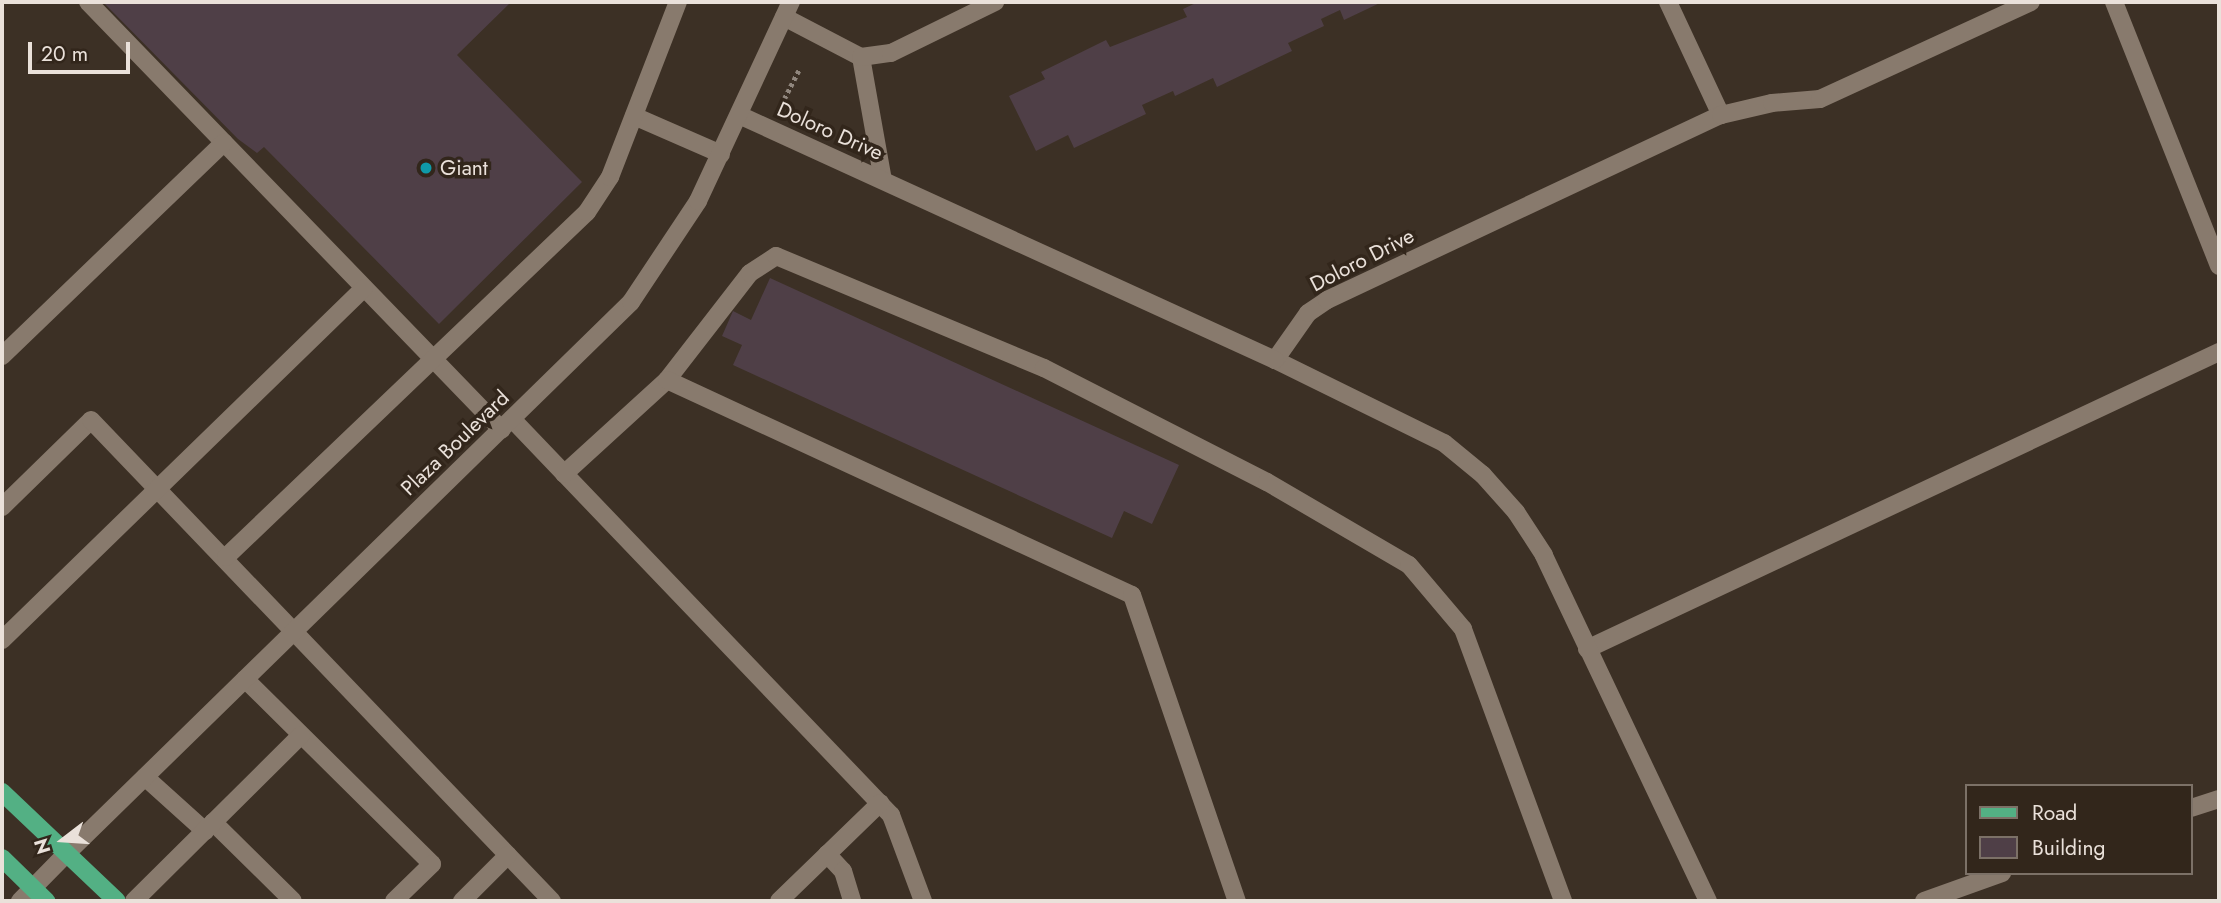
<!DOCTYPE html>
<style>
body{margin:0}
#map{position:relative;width:2221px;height:903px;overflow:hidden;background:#3c3025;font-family:Jost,sans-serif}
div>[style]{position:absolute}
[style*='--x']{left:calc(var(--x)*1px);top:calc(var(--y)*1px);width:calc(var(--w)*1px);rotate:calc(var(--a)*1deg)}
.building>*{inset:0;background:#4f3f47}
.path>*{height:4.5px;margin-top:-2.25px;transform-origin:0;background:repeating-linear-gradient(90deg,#90867d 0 3.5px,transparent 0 7px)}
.lane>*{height:18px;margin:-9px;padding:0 9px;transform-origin:9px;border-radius:9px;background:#887a6d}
.street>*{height:18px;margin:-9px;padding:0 9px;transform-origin:9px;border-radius:9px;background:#887a6d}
.primary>*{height:18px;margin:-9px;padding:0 9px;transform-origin:9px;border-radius:9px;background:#53b084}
.dots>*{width:19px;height:19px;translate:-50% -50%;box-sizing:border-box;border:4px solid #32261b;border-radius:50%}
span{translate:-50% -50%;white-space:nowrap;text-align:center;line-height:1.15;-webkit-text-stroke:7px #32261b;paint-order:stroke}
.street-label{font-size:21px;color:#eae1da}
.poi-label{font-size:21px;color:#eae1da}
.left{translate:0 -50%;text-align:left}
.frame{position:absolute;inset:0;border:4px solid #eae1da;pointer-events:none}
.legend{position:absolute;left:1965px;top:784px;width:228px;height:91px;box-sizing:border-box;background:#32261b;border:2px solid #7c7167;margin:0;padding:9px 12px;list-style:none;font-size:21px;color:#eae1da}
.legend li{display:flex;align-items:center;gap:14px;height:35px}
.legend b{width:35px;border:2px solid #7c7167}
.north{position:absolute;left:28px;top:805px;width:70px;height:70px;-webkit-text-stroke:5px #32261b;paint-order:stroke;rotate:253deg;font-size:19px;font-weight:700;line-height:28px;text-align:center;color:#eae1da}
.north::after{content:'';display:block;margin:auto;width:24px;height:32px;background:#eae1da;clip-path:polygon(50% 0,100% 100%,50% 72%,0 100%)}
.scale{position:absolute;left:28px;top:42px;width:102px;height:32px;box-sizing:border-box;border:4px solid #eae1da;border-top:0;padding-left:9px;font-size:21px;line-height:24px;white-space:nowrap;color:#eae1da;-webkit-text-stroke:5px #32261b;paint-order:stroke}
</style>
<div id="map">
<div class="building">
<div style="clip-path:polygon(103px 2px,511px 2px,457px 55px,582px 182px,439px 324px,264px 147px,257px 153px,238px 139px)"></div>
<div style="clip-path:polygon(1198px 2px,1382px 2px,1344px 20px,1340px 10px,1321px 19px,1324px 26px,1288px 43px,1292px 51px,1217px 87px,1213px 78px,1175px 96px,1173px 91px,1142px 105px,1146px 114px,1074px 148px,1068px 135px,1036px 151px,1009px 96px,1045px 79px,1041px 72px,1106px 40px,1110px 47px,1187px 17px,1183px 9px)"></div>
<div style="clip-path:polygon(770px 278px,1179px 465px,1152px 524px,1124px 511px,1112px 538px,733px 365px,742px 345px,722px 336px,733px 311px,751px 320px)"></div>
</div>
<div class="path">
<div style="--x:781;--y:105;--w:39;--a:-63"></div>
</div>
<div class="lane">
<div style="--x:88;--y:2;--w:595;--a:45.95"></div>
<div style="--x:1668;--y:2;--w:125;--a:64.9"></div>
<div style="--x:2114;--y:2;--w:284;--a:68.3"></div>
<div style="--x:784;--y:17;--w:87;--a:27.5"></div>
<div style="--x:861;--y:57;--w:125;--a:79.9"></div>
<div style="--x:861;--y:57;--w:30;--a:-8"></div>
<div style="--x:891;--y:53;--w:116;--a:-26.1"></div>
<div style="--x:634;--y:116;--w:95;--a:23.6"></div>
<div style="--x:2;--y:356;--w:308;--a:-43.9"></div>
<div style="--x:667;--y:380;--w:135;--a:-52.2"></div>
<div style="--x:750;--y:273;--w:31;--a:-33"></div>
<div style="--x:776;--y:256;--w:290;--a:22.7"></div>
<div style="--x:1044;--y:368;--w:250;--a:27.1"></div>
<div style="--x:1267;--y:482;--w:164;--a:30.3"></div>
<div style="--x:1409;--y:565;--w:84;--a:49.8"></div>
<div style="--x:1463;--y:629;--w:290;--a:69.8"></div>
<div style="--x:512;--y:419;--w:548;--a:46.26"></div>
<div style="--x:891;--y:815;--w:92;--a:69.6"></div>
<div style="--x:564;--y:474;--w:139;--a:-42.4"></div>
<div style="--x:667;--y:380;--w:512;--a:24.81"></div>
<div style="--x:1132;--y:595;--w:324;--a:71.1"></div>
<div style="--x:2;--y:507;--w:124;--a:-44.3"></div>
<div style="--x:91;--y:420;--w:666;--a:46.22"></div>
<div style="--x:226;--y:557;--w:499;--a:-43.7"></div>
<div style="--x:587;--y:212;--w:42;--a:-56.7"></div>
<div style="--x:610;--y:177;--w:188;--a:-68.8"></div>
<div style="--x:2;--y:640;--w:505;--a:-44.2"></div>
<div style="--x:1587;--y:649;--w:698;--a:-25.17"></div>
<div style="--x:245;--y:679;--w:263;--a:44.7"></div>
<div style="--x:432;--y:864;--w:53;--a:135.8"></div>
<div style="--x:145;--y:777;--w:81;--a:42"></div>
<div style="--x:2191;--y:808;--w:29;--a:-18"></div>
<div style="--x:213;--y:822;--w:112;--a:44.6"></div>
<div style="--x:827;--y:854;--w:23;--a:47"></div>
<div style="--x:843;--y:871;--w:31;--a:73"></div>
<div style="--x:20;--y:901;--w:66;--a:-45.6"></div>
<div style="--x:134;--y:901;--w:235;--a:-44.8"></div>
<div style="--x:462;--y:901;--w:65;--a:-45"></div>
<div style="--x:779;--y:901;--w:141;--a:-44.1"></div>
<div style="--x:1708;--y:901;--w:383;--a:-115.4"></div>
<div style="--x:1544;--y:555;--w:51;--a:-123.1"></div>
<div style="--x:1516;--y:512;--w:50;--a:-131.7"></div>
<div style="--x:1483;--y:475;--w:50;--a:-140.6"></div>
<div style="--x:1444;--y:443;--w:188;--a:-153.8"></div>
<div style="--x:1275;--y:360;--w:57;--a:-54.9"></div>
<div style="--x:1308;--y:313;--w:23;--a:-34"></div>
<div style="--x:1327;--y:300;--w:435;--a:-25.2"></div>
<div style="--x:1721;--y:115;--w:52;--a:-13.2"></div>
<div style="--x:1772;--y:103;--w:48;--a:-4.8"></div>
<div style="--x:1820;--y:99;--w:232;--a:-24.7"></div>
<div style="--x:1924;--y:901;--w:83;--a:-19.7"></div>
</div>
<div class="street">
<div style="--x:739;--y:115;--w:589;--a:24.56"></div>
<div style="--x:66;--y:854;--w:790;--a:-44.33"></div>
<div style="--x:631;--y:302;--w:121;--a:-56.4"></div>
<div style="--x:698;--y:201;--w:220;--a:-65"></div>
</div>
<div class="primary">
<div style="--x:2;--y:792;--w:158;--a:43.5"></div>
<div style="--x:2;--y:858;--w:62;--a:44.3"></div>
</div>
<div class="dots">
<div style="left:426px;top:168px;background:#0f9aa8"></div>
</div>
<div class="street-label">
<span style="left:830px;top:131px;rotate:24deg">Doloro Drive</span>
<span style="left:1362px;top:260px;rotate:-27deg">Doloro Drive</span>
<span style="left:455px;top:443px;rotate:-44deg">Plaza Boulevard</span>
</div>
<div class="poi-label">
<span class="left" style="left:440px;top:168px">Giant</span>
</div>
<div class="frame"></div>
<ul class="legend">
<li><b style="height:9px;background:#53b084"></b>Road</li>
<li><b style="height:19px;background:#4f3f47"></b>Building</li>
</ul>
<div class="north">N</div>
<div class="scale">20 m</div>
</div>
